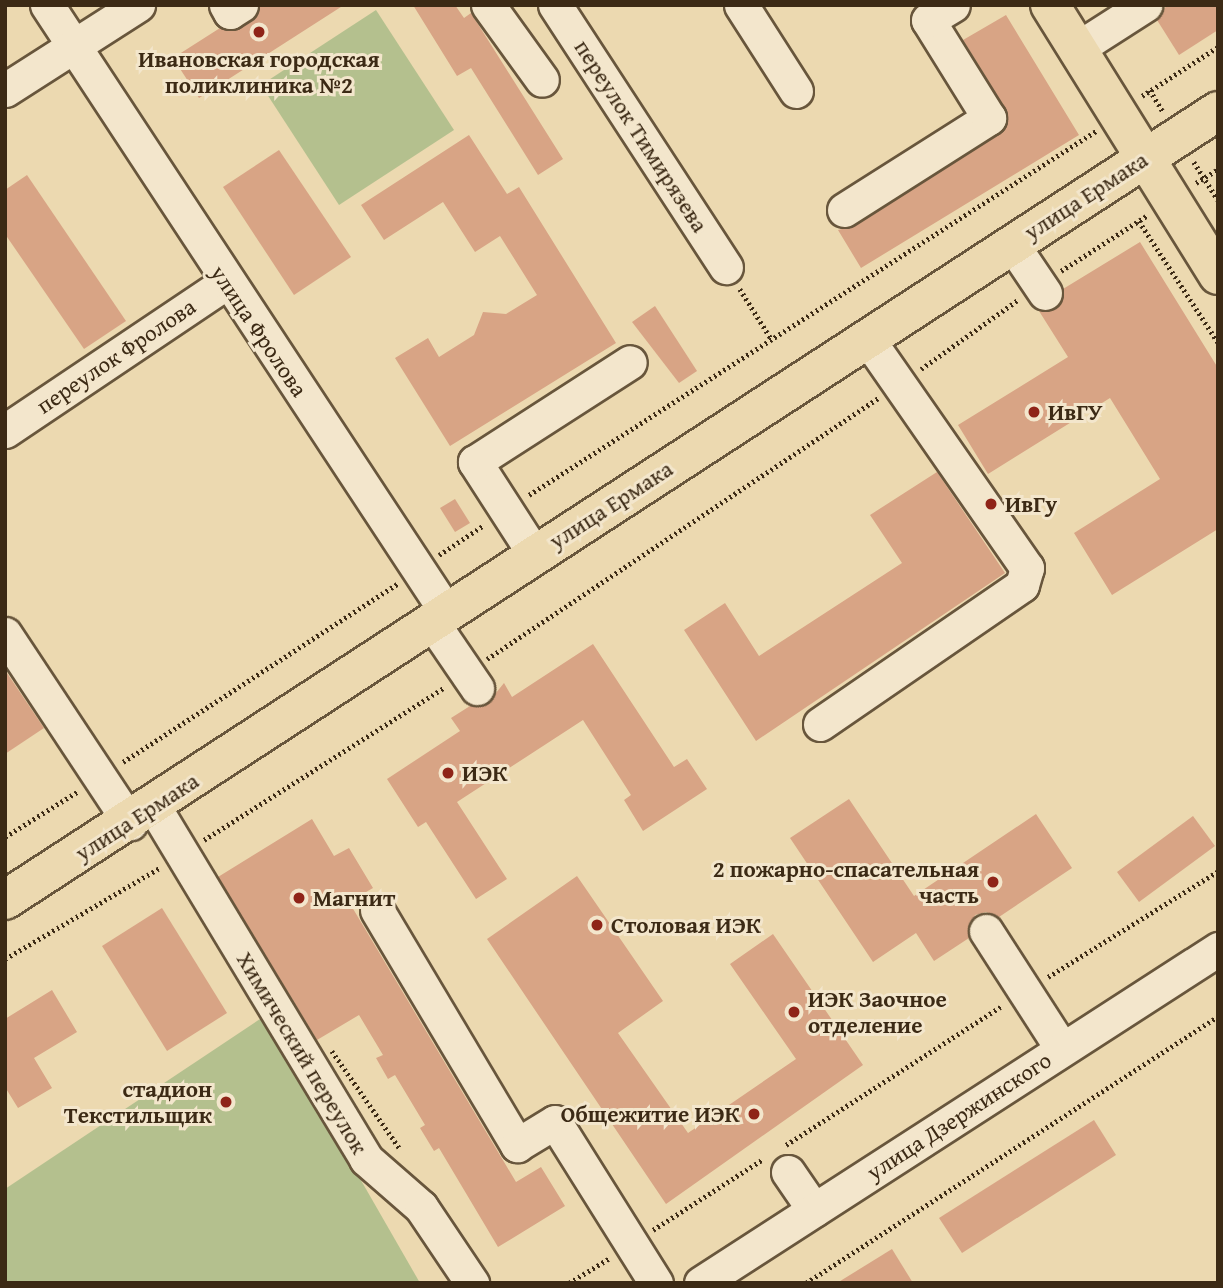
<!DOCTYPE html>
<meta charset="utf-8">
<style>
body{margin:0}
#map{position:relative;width:1223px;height:1288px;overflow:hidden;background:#ecd9b0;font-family:"Gentium Book Plus",serif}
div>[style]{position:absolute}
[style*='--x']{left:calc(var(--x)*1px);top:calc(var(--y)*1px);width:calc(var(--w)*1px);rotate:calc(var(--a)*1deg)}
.green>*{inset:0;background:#b4c08e}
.building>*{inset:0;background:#d8a485}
.path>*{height:4.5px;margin-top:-2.25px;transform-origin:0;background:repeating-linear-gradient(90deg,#3c2a15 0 2px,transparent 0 5.5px)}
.roads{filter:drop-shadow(2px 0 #68563c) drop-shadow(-2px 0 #68563c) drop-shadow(0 2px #68563c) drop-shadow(0 -2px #68563c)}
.minor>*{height:33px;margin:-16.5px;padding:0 16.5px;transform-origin:16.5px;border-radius:16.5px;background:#f3e6cc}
.major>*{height:38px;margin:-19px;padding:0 19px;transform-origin:19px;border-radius:19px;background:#ecd9b0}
.dots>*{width:19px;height:19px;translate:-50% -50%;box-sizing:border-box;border:4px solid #f3e6cc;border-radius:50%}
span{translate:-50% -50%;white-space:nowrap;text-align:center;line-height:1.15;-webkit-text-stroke:6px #f3e6cc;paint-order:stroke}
.poi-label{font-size:23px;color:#3c2a15;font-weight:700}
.left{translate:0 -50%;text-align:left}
.right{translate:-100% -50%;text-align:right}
.street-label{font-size:23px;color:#3c2a15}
.frame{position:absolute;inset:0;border:7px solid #3c2a15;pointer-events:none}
</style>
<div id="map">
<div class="green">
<div style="clip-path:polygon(376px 10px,454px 130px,339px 205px,261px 85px)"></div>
<div style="clip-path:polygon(266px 1015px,420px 1283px,5px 1283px,5px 1189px)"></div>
</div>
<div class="building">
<div style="clip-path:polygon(260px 5px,344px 5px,199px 98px,173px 58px,220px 28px,240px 28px)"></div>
<div style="clip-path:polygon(413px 5px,455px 5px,464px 18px,471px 13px,563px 159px,538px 175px,471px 68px,457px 76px)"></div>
<div style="clip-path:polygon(1167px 5px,1218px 5px,1218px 30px,1179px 55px,1157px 20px)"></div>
<div style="clip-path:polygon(1006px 15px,1079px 135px,861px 268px,838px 230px,854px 226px,1006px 128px,1005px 108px,963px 40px)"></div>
<div style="clip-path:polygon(469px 135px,507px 194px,519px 187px,616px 343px,450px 446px,395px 358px,428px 338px,439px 357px,474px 335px,483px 312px,506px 314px,537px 295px,500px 236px,475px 252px,443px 202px,384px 240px,361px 205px)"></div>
<div style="clip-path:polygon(279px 150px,351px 257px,294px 295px,223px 187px)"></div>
<div style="clip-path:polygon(27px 175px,126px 321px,84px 349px,5px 234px,5px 190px)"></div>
<div style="clip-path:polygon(1140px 242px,1218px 368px,1218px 529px,1112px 595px,1074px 533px,1160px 479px,1110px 398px,988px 474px,958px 425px,1068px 357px,1039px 311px,1056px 309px,1063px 289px)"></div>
<div style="clip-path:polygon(655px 306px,697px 371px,679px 383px,632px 322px)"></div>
<div style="clip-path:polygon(937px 472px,1005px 573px,756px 741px,684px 630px,725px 603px,759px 656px,902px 563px,870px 515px)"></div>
<div style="clip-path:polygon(455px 499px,470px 523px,455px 532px,440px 508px)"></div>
<div style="clip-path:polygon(593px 644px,674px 767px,687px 759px,707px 789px,643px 831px,624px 800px,631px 795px,583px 720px,457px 802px,507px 879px,476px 899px,426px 822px,418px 827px,387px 779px,460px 731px,451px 718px,470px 706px,487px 704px,504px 683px,512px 697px)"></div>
<div style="clip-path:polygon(5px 670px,44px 728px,5px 754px)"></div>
<div style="clip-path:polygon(849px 799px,914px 896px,1036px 814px,1072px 868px,999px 917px,986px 912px,975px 915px,969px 938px,934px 961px,916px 933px,873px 962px,790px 838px)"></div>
<div style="clip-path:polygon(1193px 816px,1215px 846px,1139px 902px,1117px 872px)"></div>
<div style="clip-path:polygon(312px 819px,334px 856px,349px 848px,373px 888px,349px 902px,516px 1182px,541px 1167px,565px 1206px,498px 1247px,439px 1148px,434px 1151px,420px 1128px,425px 1125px,395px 1075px,388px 1079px,376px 1058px,383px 1055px,359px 1015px,317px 1040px,218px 877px)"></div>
<div style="clip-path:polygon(577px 876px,663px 1001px,618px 1033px,688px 1133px,796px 1059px,730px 964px,773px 934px,863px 1065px,666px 1204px,487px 939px)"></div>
<div style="clip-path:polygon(162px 908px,227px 1013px,167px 1051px,102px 946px)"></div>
<div style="clip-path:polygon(52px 990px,77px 1032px,34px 1058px,52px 1088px,18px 1108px,5px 1087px,5px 1019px)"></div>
<div style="clip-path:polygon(1094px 1120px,1116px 1155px,962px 1253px,939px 1218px)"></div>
<div style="clip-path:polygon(892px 1249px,913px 1283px,837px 1283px)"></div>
</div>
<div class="path">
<div style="--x:1150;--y:90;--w:27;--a:59"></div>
<div style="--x:1142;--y:96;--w:90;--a:-32.8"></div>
<div style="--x:1194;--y:162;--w:45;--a:57.7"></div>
<div style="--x:1196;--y:183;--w:26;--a:-32"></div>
<div style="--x:1139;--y:221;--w:145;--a:56.9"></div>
<div style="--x:1061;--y:271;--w:103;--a:-32.8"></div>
<div style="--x:740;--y:289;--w:60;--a:57.9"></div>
<div style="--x:921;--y:369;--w:120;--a:-35.5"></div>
<div style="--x:529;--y:495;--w:674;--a:-32.7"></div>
<div style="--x:439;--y:555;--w:54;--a:-33.7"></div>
<div style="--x:487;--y:659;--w:471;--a:-33.7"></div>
<div style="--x:123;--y:762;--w:327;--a:-33"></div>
<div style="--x:5;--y:837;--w:85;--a:-32"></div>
<div style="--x:204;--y:840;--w:285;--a:-32.4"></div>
<div style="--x:5;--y:959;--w:181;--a:-30.5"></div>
<div style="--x:1048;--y:977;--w:200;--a:-31.9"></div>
<div style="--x:332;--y:1051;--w:119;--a:55.2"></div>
<div style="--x:786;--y:1145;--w:257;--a:-32.8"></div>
<div style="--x:653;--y:1230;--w:131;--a:-32.8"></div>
<div style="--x:569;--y:1283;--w:48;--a:-31.4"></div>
<div style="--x:806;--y:1283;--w:491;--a:-32.9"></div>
</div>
<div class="roads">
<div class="minor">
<div style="--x:47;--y:5;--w:728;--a:56.66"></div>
<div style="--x:226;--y:5;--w:8;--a:60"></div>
<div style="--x:230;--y:12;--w:13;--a:-32"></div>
<div style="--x:488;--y:5;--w:92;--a:54.2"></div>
<div style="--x:555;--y:5;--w:313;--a:56.9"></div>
<div style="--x:741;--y:5;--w:102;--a:57.4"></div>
<div style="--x:1078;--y:48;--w:80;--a:-32.7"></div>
<div style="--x:5;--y:90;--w:158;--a:-32.6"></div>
<div style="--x:844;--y:210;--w:172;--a:-32.4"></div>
<div style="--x:989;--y:118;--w:115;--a:-121.9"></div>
<div style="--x:928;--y:20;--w:29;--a:-31"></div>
<div style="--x:1012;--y:244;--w:59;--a:56"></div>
<div style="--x:5;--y:431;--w:267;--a:-33.9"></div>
<div style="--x:535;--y:555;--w:111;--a:-122.8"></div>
<div style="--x:475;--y:462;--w:184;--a:-32.8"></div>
<div style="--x:432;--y:622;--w:80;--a:55.7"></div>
<div style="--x:5;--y:634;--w:227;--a:56.5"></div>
<div style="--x:820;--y:724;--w:245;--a:-34.5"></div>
<div style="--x:1022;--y:585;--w:18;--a:-74"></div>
<div style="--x:1027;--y:568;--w:280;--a:-124.8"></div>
<div style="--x:154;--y:807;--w:411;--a:58.9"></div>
<div style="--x:366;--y:1159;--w:73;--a:41.1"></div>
<div style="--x:421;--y:1207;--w:92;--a:56.1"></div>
<div style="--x:377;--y:910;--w:274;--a:59.2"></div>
<div style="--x:517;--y:1145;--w:44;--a:-31.2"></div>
<div style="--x:555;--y:1122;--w:190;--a:57.9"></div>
<div style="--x:986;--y:931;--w:140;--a:57.2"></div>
<div style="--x:788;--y:1172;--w:46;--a:55.6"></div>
<div style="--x:701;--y:1283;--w:616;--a:-32.86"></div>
</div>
<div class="major">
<div style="--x:1050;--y:5;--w:318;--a:58.1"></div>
<div style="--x:5;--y:900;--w:1447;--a:-33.04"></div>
</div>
</div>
<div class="dots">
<div style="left:259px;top:32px;background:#8f2418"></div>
<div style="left:1034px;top:412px;background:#8f2418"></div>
<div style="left:991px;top:504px;background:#8f2418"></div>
<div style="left:448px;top:773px;background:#8f2418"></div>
<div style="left:993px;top:882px;background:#8f2418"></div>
<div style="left:299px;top:898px;background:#8f2418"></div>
<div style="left:597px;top:925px;background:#8f2418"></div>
<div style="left:794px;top:1012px;background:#8f2418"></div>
<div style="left:226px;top:1102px;background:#8f2418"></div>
<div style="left:754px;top:1114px;background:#8f2418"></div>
</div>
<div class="poi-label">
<span style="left:259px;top:72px">Ивановская городская<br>поликлиника №2</span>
<span class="left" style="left:1048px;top:412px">ИвГУ</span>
<span class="left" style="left:1005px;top:504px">ИвГу</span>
<span class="left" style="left:462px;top:773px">ИЭК</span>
<span class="right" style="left:979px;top:882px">2 пожарно-спасательная<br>часть</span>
<span class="left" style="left:313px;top:898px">Магнит</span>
<span class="left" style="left:611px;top:925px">Столовая ИЭК</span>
<span class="left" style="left:808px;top:1012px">ИЭК Заочное<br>отделение</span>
<span class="right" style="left:212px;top:1102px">стадион<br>Текстильщик</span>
<span class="right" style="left:740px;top:1114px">Общежитие ИЭК</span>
</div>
<div class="street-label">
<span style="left:641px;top:136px;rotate:57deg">переулок Тимирязева</span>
<span style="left:1086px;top:196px;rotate:-33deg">улица Ермака</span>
<span style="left:259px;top:331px;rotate:56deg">улица Фролова</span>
<span style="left:116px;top:356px;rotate:-34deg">переулок Фролова</span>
<span style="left:611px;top:505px;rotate:-33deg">улица Ермака</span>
<span style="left:137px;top:817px;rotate:-33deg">улица Ермака</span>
<span style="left:302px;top:1053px;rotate:59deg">Химический переулок</span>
<span style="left:959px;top:1116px;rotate:-33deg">улица Дзержинского</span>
</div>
<div class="frame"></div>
</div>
